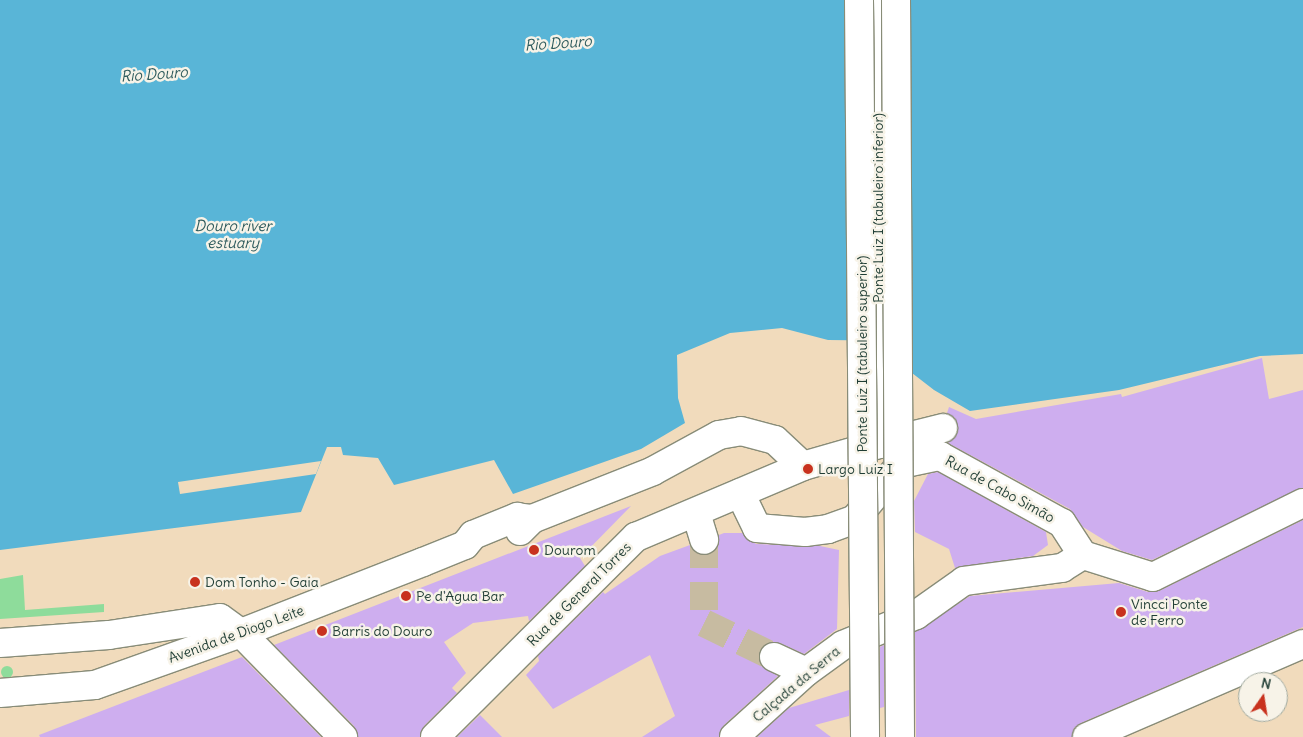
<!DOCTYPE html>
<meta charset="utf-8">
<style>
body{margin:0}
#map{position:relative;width:1303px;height:737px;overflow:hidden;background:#f1dbbc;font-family:Delius,sans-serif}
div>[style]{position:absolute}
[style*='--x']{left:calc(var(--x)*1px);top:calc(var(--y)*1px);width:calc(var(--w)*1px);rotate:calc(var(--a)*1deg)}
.green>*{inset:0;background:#8edc9b}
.round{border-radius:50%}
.water>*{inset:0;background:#59b5d7}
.pier>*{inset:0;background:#f1dbbc}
.building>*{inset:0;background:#ceaeef}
.minor-tunnel>*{height:28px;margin-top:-14px;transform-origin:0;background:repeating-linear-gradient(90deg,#c7bba1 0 28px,transparent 0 42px)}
.roads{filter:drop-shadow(1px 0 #888c78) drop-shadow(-1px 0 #888c78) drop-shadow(0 1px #888c78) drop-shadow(0 -1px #888c78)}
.minor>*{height:28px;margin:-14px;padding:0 14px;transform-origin:14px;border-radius:14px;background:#fff}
.major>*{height:28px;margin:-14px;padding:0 14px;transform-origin:14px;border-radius:14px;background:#fff}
.tram>*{height:1px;margin:-0.5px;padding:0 0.5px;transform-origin:0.5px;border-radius:0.5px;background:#1f3d34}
.bridges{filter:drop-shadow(1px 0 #888c78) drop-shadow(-1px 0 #888c78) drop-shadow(0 1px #888c78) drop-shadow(0 -1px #888c78)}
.minor-bridge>*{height:28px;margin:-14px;padding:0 14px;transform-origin:14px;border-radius:14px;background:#fff}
.dots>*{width:14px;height:14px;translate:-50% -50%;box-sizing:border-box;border:2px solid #f7f3e8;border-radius:50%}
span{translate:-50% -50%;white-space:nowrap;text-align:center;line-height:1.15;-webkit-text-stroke:5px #f7f3e8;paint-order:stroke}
.street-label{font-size:14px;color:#1f3d34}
.poi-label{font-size:14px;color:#1f3d34}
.left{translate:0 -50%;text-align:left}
.water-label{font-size:15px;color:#2e5b5d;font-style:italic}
.north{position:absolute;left:1238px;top:672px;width:50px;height:50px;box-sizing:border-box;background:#f7f3e8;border:1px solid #a1aaa0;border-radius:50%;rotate:13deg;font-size:14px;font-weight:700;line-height:20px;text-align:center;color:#1f3d34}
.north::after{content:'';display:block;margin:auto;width:18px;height:22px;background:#c8321e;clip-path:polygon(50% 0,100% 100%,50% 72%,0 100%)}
</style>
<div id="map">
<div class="green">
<div style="clip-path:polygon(23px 575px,25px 610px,104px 604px,104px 612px,0 619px,0 579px)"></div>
<div class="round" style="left:1px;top:666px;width:12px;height:12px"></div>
</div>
<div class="water">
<div style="clip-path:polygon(0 0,1303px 0,1303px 354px,1260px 356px,1119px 390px,970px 411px,934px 390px,912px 373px,911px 341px,828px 340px,782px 328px,730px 333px,677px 355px,678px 398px,685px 423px,641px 449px,513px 494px,494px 460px,394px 485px,378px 458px,343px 455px,341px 447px,327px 447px,301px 512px,0 550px)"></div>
</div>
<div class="pier">
<div style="clip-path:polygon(321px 461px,316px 474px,180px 494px,178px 482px)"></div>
</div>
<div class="building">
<div style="clip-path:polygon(1262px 358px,1269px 399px,1303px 390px,1303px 488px,1152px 560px,1122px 551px,1083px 527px,1070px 509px,948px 443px,958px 432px,955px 418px,947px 413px,949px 407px,976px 419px,1121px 394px,1122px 397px)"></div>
<div style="clip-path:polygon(938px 472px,1046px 532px,1048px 545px,1033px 556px,955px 568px,949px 549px,915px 532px,914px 501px,928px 474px)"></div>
<div style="clip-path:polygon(631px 506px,580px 558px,585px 566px,529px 621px,528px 616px,473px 623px,444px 642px,466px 673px,452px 688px,457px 693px,424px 726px,420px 737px,358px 737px,354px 726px,274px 645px)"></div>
<div style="clip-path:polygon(1303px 520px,1303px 627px,1081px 723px,1074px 728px,1072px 737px,916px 737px,915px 632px,970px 596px,1119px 583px,1148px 592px,1159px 591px)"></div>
<div style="clip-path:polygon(724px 533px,742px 533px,756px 544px,820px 546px,839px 550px,837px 629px,804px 654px,780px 643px,765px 645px,758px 658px,761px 666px,778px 676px,724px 725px,719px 737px,642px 737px,675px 716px,650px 655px,553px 709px,526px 675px,539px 661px,538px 656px,603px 592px,605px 594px,660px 556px,690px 545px,700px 555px,709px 555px,719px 544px,719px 535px)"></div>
<div style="clip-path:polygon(884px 645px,884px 707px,880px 708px,880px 647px)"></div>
<div style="clip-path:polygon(242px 657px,321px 737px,40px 737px,39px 735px)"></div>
<div style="clip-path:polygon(849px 690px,849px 716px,815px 725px,831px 737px,757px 737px,789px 708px)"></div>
<div style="clip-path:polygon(480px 715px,502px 737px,457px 737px)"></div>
</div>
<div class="minor-tunnel">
<div style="--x:704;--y:540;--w:83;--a:90"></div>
<div style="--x:704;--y:623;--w:78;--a:25.9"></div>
</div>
<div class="roads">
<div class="minor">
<div style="--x:879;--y:444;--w:66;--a:-14"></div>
<div style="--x:740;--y:493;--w:39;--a:64"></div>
<div style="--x:757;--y:528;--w:48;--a:4.8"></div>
<div style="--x:805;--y:532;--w:23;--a:-7"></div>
<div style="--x:828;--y:529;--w:29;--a:-20"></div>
<div style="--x:855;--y:519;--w:72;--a:-50.1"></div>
<div style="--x:901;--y:464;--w:40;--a:-12"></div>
<div style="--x:940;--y:456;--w:139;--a:28.8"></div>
<div style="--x:1062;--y:523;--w:38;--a:57"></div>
<div style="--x:1083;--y:555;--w:73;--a:17.4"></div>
<div style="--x:1153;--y:577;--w:167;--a:-26.3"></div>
<div style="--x:696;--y:513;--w:28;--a:73"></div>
<div style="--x:520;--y:531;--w:17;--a:-45"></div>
<div style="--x:532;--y:519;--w:130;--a:-21.6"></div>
<div style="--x:653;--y:471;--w:75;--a:-28.6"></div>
<div style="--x:719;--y:435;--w:22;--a:-10"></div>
<div style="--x:741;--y:431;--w:35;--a:15"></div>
<div style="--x:775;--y:440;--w:38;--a:43"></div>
<div style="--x:0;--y:643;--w:109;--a:-4.2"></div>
<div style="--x:109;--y:635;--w:112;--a:-8.7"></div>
<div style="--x:220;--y:618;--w:26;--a:36"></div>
<div style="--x:241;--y:633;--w:146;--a:45.6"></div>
<div style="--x:774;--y:657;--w:35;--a:25"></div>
<div style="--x:0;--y:693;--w:95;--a:-4.8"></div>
<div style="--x:95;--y:685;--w:155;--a:-19.6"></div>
<div style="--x:241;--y:633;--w:195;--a:-21.3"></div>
<div style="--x:423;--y:562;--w:45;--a:-22"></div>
<div style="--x:465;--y:545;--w:13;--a:-51"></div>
<div style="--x:473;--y:535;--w:48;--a:-22.2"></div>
<div style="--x:517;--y:517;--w:15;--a:8"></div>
<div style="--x:734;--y:737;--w:97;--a:-42.1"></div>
<div style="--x:806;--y:672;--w:46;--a:-36.1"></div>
<div style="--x:843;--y:645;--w:79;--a:-22.3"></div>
<div style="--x:916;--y:615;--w:59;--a:-35.3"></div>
<div style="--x:964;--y:581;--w:99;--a:-7.6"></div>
<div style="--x:1062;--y:568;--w:25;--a:-32"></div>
<div style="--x:1087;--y:737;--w:235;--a:-23.3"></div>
</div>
<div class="major">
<div style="--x:435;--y:737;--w:284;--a:-44.9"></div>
<div style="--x:636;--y:537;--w:181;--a:-23"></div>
<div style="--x:803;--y:466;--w:79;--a:-16.1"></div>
<div style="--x:879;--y:444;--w:444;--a:-90.3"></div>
</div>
</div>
<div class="tram">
<div style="--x:868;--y:0;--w:737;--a:89.53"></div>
<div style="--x:884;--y:0;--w:737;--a:89.61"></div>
</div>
<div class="bridges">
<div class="minor-bridge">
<div style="--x:859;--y:0;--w:737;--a:89.53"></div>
<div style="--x:896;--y:0;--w:737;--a:89.69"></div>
</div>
</div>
<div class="dots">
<div style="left:808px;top:469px;background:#c8321e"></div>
<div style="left:534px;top:550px;background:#c8321e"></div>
<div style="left:195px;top:582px;background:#c8321e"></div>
<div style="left:406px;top:596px;background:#c8321e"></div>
<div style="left:1121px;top:612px;background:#c8321e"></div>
<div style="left:322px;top:631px;background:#c8321e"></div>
</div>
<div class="street-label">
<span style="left:878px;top:208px;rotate:-90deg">Ponte Luiz I (tabuleiro inferior)</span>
<span style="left:862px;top:354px;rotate:-90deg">Ponte Luiz I (tabuleiro superior)</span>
<span style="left:1000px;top:489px;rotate:29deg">Rua de Cabo Simão</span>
<span style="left:579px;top:594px;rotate:-45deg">Rua de General Torres</span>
<span style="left:236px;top:634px;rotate:-20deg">Avenida de Diogo Leite</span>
<span style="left:796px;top:684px;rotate:-40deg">Calçada da Serra</span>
</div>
<div class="poi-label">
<span class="left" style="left:818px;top:469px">Largo Luiz I</span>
<span class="left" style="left:544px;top:550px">Dourom</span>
<span class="left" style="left:205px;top:582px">Dom Tonho - Gaia</span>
<span class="left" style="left:416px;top:596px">Pe d'Agua Bar</span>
<span class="left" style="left:1131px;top:612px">Vincci Ponte<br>de Ferro</span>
<span class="left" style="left:332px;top:631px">Barris do Douro</span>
</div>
<div class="water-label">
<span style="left:558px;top:43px;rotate:-4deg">Rio Douro</span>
<span style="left:154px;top:74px;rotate:-4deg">Rio Douro</span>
<span style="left:233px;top:234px">Douro river<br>estuary</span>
</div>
<div class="north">N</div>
</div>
